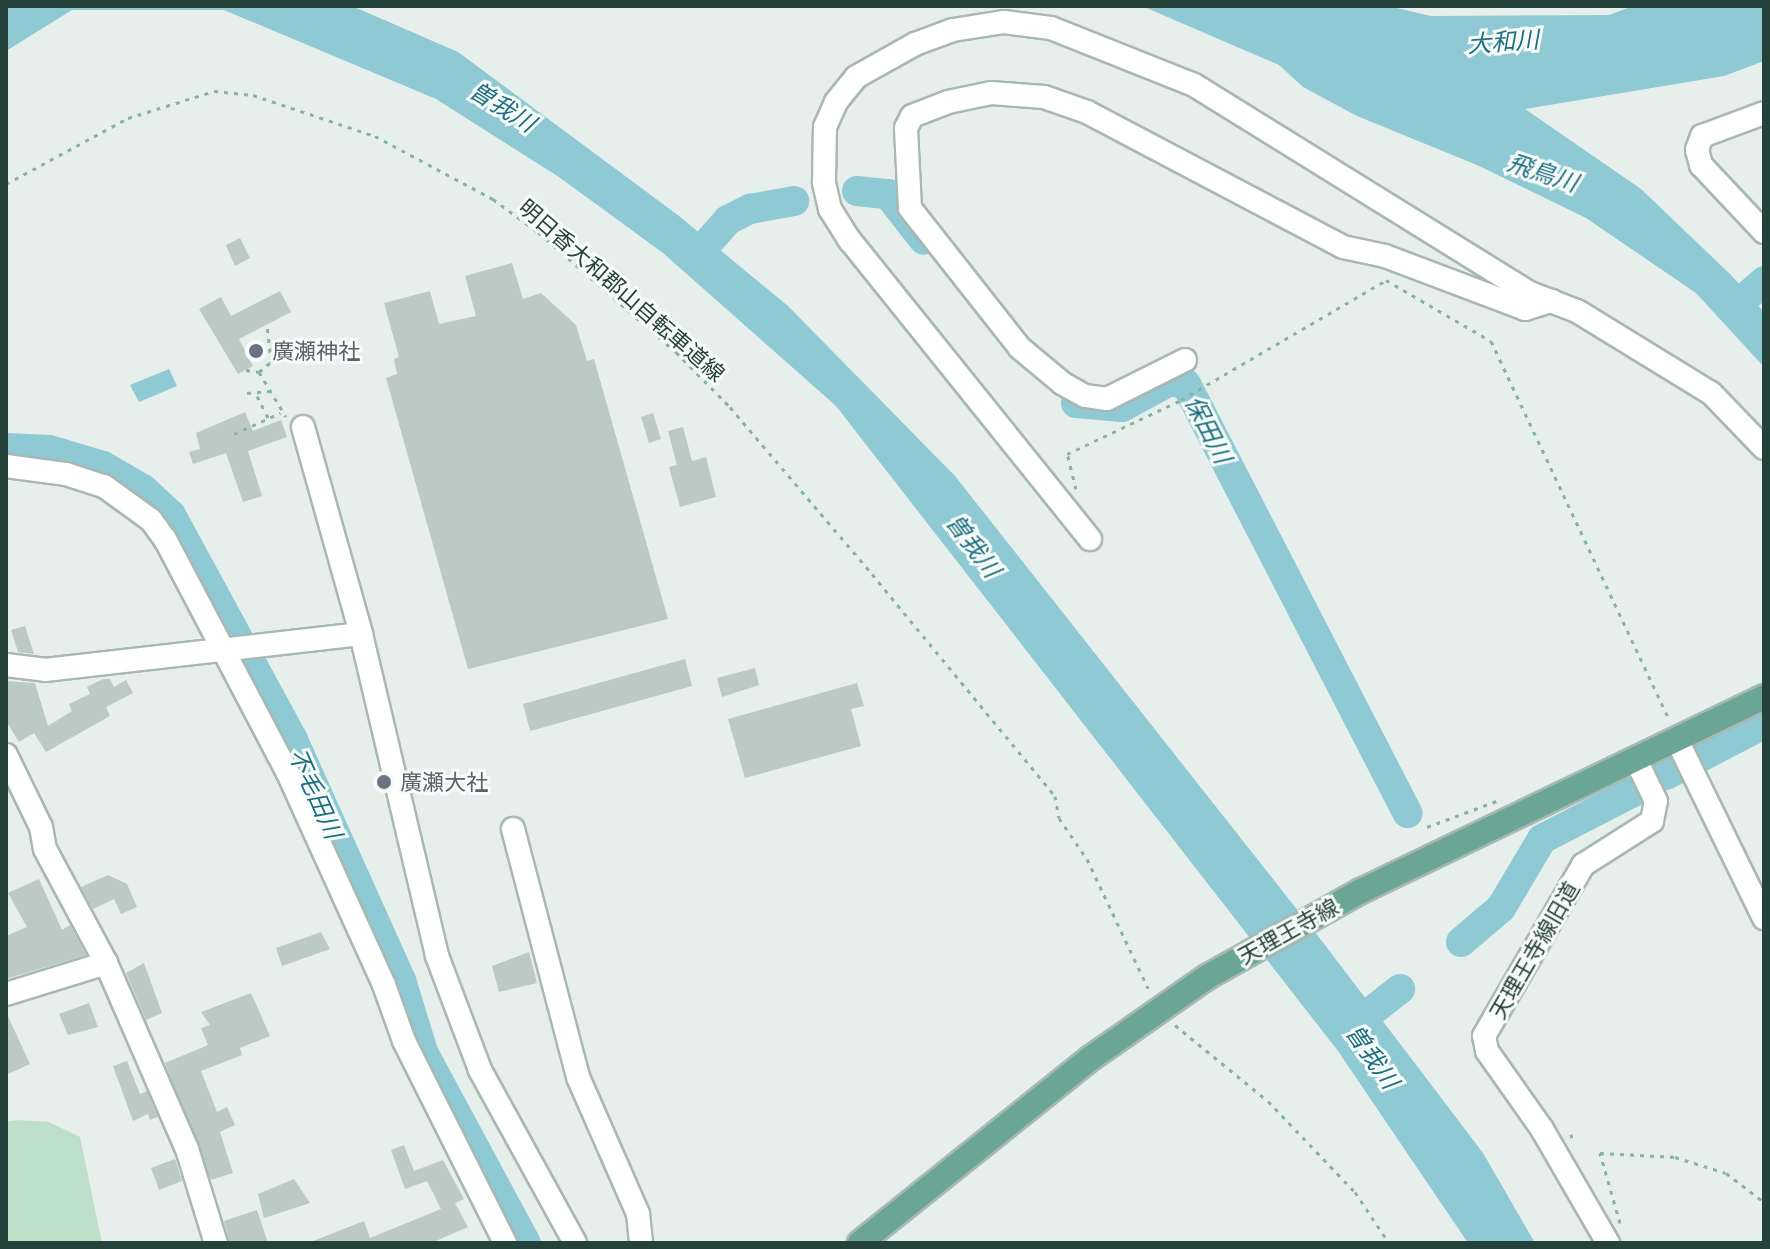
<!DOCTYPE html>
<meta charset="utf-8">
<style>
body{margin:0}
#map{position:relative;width:1770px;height:1249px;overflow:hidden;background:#e6efeb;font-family:"Open Sans","Noto Sans JP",sans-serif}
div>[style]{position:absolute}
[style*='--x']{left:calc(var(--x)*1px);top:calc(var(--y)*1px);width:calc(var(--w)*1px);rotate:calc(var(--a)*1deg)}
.green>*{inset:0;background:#bfe0c8}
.water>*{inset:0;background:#8ec9d4}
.river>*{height:30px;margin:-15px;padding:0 15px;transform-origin:15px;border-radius:15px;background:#8ec9d4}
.building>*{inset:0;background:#bbcac4}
.path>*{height:3px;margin-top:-1.5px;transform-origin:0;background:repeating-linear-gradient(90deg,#86b3a5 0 4px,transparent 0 10px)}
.roads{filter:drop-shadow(2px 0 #a8b8b2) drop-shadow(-2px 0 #a8b8b2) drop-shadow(0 2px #a8b8b2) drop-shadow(0 -2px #a8b8b2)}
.minor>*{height:22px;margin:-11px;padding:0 11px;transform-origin:11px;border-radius:11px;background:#fff}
.major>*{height:24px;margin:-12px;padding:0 12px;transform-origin:12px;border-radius:12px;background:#6aa596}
.dots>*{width:22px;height:22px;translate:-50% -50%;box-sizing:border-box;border:4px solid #f7fbf9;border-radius:50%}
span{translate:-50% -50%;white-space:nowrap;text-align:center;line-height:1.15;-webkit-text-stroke:6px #f7fbf9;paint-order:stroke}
.street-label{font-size:22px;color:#24423a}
.worship-label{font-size:22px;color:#5b616d}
.left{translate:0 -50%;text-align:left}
.water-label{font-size:24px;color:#1c6f80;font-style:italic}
.frame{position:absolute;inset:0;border:8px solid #24423a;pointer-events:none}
</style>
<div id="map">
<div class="green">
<div style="clip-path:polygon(17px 1120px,49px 1122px,80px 1137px,102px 1243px,6px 1243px,6px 1122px)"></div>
</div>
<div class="water">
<div style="clip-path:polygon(6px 6px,352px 6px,458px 52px,679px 216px,788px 306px,955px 476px,1325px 945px,1483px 1153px,1535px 1243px,1468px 1243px,1338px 1051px,836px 406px,663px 253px,559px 177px,436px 99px,224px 10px,72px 10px,6px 51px)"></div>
<div style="clip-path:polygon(1142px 6px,1388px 6px,1431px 16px,1609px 15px,1633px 6px,1764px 6px,1764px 61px,1724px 76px,1525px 109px,1641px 189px,1731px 275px,1764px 312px,1764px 367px,1696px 293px,1586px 218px,1477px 165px,1357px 116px,1303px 87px,1279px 65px)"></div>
<div style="clip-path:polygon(169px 369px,177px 386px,139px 402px,130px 385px)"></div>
</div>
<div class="river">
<div style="--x:857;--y:191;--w:31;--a:6"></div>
<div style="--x:888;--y:194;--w:58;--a:52"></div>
<div style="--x:697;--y:255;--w:47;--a:-48.5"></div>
<div style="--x:728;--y:220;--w:25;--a:-27"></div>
<div style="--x:750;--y:209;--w:45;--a:-10.3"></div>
<div style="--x:1738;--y:304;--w:35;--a:-41"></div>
<div style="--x:1076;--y:403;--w:46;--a:5"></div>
<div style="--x:1122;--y:407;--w:55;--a:-28.4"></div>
<div style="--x:1170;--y:381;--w:16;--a:11"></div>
<div style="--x:1186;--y:384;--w:483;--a:62.7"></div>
<div style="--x:6;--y:448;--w:43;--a:2.7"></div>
<div style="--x:49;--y:450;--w:56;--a:16.5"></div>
<div style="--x:103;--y:466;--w:46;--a:29.9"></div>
<div style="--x:143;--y:489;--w:38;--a:43"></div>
<div style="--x:171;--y:515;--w:256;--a:61.5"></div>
<div style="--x:293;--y:740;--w:263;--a:65.8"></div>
<div style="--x:401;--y:980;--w:75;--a:73"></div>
<div style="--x:423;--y:1052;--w:217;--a:61.7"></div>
<div style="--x:1666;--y:775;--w:110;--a:-27.5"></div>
<div style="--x:1461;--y:942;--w:52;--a:-40.4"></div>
<div style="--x:1501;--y:908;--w:80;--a:-59.3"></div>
<div style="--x:1542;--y:839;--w:105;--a:-27.3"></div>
<div style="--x:1353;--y:1026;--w:60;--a:-38.2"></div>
</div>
<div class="building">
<div style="clip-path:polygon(240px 238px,250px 258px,235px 266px,226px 245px)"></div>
<div style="clip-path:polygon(512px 263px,523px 299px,541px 293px,576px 325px,587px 361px,594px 359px,668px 619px,468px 669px,386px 378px,397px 374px,394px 359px,399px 357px,384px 303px,430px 291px,439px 324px,476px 316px,465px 276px)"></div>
<div style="clip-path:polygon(280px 291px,291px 312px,239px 339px,253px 366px,238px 374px,199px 309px,221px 297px,231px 316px)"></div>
<div style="clip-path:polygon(245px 412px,253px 431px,281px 420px,287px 437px,248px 451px,262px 496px,243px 502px,226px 453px,193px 464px,189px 452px,200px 449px,196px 433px)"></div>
<div style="clip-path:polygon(653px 413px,661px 439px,649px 443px,641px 417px)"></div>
<div style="clip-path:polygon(683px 427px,692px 461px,706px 457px,716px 497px,680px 507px,669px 467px,677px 465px,668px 431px)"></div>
<div style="clip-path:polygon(25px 626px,34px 654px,18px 652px,11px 630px)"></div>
<div style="clip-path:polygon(685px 659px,692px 686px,530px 731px,523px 704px)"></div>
<div style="clip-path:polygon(755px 668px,759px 685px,722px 697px,717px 678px)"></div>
<div style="clip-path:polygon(103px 679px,110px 679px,114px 687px,126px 680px,133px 693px,106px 707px,110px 716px,46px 752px,34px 733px,19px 742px,6px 721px,6px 681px,35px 683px,48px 726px,72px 711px,69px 704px,90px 694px,87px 687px)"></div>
<div style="clip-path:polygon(857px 683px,864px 706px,851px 709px,861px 746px,745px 778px,728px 719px)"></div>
<div style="clip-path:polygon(108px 875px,127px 884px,137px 907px,121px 914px,114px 899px,93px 909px,81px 887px)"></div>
<div style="clip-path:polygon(39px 879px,62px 930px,70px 925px,86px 955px,6px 979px,6px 936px,27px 927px,8px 893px)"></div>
<div style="clip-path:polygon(321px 932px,330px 949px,282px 966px,276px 948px)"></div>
<div style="clip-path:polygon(529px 952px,537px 983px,499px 992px,492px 966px)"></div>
<div style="clip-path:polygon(144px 963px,162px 1013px,146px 1020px,126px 973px)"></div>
<div style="clip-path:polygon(251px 993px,270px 1036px,240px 1048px,242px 1055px,201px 1071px,217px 1112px,227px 1107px,235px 1125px,220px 1132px,233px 1173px,211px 1180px,165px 1063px,208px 1045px,201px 1028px,210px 1025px,201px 1012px)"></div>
<div style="clip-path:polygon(89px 1003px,98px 1027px,68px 1035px,59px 1014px)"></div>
<div style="clip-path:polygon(6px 1012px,30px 1064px,6px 1075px)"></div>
<div style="clip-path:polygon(127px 1061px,140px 1094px,147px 1091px,158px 1117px,150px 1120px,148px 1114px,133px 1121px,113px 1066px)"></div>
<div style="clip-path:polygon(404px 1145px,414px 1171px,443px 1160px,464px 1199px,455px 1203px,468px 1227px,431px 1243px,308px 1243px,364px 1221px,370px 1238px,441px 1209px,427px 1181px,405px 1189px,391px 1150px)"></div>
<div style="clip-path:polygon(175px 1159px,182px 1181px,159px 1190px,151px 1168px)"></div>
<div style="clip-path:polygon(294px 1179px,310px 1203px,264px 1218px,258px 1194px)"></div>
<div style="clip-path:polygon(257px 1210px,268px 1243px,230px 1243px,224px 1221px)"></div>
</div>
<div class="path">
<div style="--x:6;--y:184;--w:139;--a:-28.4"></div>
<div style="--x:128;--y:118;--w:90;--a:-17.4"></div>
<div style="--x:214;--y:91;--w:39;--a:6"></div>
<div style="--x:253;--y:95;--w:129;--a:18.6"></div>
<div style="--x:375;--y:136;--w:134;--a:28.1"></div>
<div style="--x:493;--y:199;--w:56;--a:36.3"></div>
<div style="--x:538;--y:232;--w:183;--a:41"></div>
<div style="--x:676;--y:352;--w:77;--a:45.5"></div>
<div style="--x:730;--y:407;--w:219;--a:49.6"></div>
<div style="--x:872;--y:574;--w:288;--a:50.5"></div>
<div style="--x:1055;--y:796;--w:22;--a:80"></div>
<div style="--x:1059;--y:818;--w:50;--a:55.7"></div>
<div style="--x:1087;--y:859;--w:143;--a:64.7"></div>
<div style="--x:246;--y:370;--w:13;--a:9"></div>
<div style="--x:259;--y:372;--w:52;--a:59"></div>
<div style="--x:259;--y:372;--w:16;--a:-40"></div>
<div style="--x:271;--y:362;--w:37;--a:-96"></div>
<div style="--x:247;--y:393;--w:22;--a:-5"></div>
<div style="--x:257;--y:396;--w:25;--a:63"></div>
<div style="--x:234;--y:434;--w:51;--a:-24.5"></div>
<div style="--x:1076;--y:489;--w:36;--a:-104"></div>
<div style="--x:1067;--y:454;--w:126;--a:-25.3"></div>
<div style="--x:1181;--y:400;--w:238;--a:-30.3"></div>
<div style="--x:1386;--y:280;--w:121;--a:30.2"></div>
<div style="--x:1491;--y:341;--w:419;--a:64.8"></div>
<div style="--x:1427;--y:827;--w:80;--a:-20.5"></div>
<div style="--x:1175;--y:1025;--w:120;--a:39.3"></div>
<div style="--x:1268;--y:1101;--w:126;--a:46.3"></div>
<div style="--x:1355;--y:1192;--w:61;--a:56.3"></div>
<div style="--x:1571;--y:1134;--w:9;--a:77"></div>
<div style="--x:1620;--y:1223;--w:73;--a:-105.9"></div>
<div style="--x:1600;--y:1153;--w:75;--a:3.1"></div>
<div style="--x:1675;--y:1157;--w:53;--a:17.4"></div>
<div style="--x:1726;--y:1173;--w:48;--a:37.3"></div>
</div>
<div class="roads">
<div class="minor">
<div style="--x:1764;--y:113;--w:66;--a:159.6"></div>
<div style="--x:1702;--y:136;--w:15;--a:110"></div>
<div style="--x:1697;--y:150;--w:16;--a:75"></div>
<div style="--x:1701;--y:165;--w:92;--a:46.8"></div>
<div style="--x:1185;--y:360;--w:87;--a:153.4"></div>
<div style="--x:1107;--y:399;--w:22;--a:-172"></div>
<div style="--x:1085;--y:396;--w:26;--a:-151"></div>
<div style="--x:1062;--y:383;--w:55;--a:-140.2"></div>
<div style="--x:1020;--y:348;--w:178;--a:-128.2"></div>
<div style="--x:910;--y:208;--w:80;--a:-92.9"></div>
<div style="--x:906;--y:128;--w:13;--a:-63"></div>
<div style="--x:912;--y:116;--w:39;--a:-21"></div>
<div style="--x:948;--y:102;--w:44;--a:-11.8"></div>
<div style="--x:991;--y:93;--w:53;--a:4.3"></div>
<div style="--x:1044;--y:97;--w:46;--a:19.2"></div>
<div style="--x:1087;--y:112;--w:289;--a:27.8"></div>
<div style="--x:1343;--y:247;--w:43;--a:12.1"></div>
<div style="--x:1385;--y:256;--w:150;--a:20.7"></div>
<div style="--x:1525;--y:309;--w:28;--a:-17"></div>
<div style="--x:303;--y:427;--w:215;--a:74.3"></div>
<div style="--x:361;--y:634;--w:331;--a:76.7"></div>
<div style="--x:437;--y:956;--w:122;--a:69.3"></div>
<div style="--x:480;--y:1070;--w:197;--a:61.2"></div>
<div style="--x:6;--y:466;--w:61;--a:7.6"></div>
<div style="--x:66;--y:474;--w:40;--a:18"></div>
<div style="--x:104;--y:486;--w:58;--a:35.9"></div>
<div style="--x:151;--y:520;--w:24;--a:54"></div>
<div style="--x:165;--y:539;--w:262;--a:62.3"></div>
<div style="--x:287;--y:771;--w:235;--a:65.6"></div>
<div style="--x:384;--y:985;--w:59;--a:70.3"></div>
<div style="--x:404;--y:1041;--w:226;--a:63.4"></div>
<div style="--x:1090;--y:539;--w:383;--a:-128.8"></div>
<div style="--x:850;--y:241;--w:38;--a:-122"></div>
<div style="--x:830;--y:209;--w:28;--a:-103"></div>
<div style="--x:824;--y:182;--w:55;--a:-89"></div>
<div style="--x:825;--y:127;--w:27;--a:-66"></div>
<div style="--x:836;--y:102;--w:32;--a:-51"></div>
<div style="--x:856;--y:77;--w:68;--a:-29.2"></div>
<div style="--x:915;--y:44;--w:40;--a:-20.2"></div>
<div style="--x:953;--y:30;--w:52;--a:-8.9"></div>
<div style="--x:1004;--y:22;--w:47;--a:7.3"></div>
<div style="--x:1051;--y:28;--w:154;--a:21.7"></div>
<div style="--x:1194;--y:85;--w:395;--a:31.8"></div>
<div style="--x:1530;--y:293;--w:50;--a:21"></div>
<div style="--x:1577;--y:311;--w:157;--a:31.5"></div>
<div style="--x:1711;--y:393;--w:76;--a:46.1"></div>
<div style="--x:6;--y:665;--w:39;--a:7"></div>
<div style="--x:45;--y:670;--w:318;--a:-6.5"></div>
<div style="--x:1678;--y:742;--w:196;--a:64"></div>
<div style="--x:6;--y:755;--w:80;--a:64.1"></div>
<div style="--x:41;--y:827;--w:22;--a:80"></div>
<div style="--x:45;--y:849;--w:129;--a:61.8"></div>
<div style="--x:106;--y:963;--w:203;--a:66.5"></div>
<div style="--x:187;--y:1149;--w:98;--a:72.9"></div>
<div style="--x:513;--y:829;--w:256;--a:75.3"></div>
<div style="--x:578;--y:1077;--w:150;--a:66.3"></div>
<div style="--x:638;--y:1214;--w:29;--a:84"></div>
<div style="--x:6;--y:994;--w:105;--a:-17.2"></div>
<div style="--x:1608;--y:1243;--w:132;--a:-120.1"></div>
<div style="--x:1542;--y:1129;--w:95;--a:-125.2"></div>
<div style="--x:1487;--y:1051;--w:15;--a:-101"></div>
<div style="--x:1484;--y:1036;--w:198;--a:-59.9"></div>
<div style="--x:1583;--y:865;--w:82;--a:-32.5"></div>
<div style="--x:1652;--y:821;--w:20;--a:-79"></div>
<div style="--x:1656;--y:801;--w:43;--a:-116"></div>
</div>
<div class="major">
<div style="--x:860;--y:1243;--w:296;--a:-38.7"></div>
<div style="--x:1091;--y:1058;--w:141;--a:-34.9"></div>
<div style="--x:1207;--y:977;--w:176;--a:-29.2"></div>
<div style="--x:1361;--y:891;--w:447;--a:-25.7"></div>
</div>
</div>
<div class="dots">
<div style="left:256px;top:351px;background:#6b7280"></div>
<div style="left:384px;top:782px;background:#6b7280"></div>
</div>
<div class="street-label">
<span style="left:622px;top:290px;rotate:41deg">明日香大和郡山自転車道線</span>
<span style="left:1288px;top:931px;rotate:-29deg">天理王寺線</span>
<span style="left:1534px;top:950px;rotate:-60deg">天理王寺線旧道</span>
</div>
<div class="worship-label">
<span class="left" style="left:272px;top:351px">廣瀬神社</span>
<span class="left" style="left:400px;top:782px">廣瀬大社</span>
</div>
<div class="water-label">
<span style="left:1503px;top:41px;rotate:-4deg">大和川</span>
<span style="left:503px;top:106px;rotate:32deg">曽我川</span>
<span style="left:1543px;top:172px;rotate:18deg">飛鳥川</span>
<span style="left:1209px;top:429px;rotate:63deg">保田川</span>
<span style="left:974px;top:545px;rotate:53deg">曽我川</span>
<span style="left:316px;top:793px;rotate:66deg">不毛田川</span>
<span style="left:1373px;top:1056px;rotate:55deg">曽我川</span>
</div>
<div class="frame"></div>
</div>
